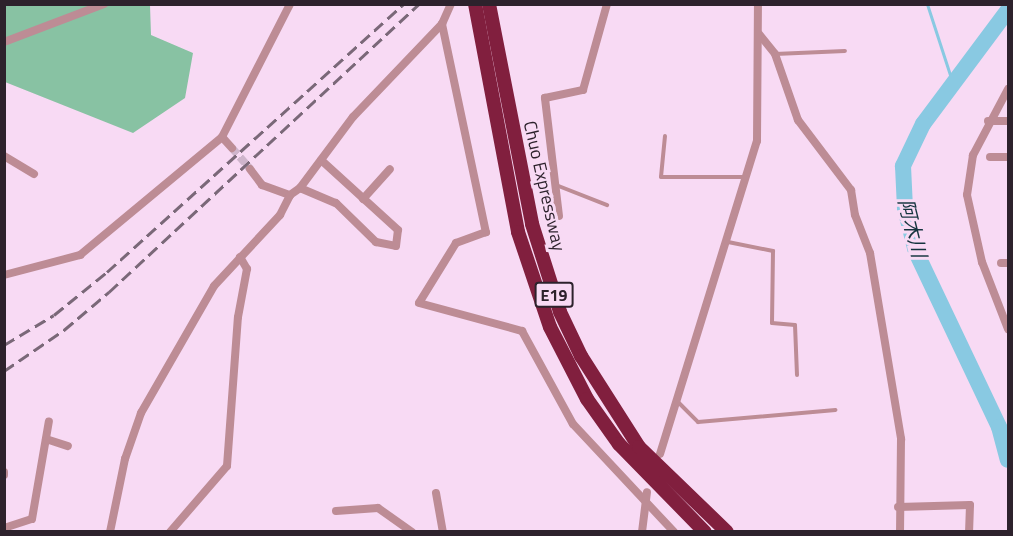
<!DOCTYPE html>
<meta charset="utf-8">
<style>
body{margin:0}
#map{position:relative;width:1013px;height:536px;overflow:hidden;background:#f8daf4;font-family:"Titillium Web","Noto Sans JP",sans-serif}
div>[style]{position:absolute}
[style*='--x']{left:calc(var(--x)*1px);top:calc(var(--y)*1px);width:calc(var(--w)*1px);rotate:calc(var(--a)*1deg)}
.forest>*{inset:0;background:#88c2a3}
.stream>*{height:3px;margin:-1.5px;padding:0 1.5px;transform-origin:1.5px;border-radius:1.5px;background:#89c9e2}
.river>*{height:16px;margin:-8px;padding:0 8px;transform-origin:8px;border-radius:8px;background:#89c9e2}
.street-tunnel>*{height:8px;margin-top:-4px;transform-origin:0;background:repeating-linear-gradient(90deg,#cfb5cc 0 8px,transparent 0 12px)}
.lane>*{height:4px;margin:-2px;padding:0 2px;transform-origin:2px;border-radius:2px;background:#bd8c95}
.street>*{height:8px;margin:-4px;padding:0 4px;transform-origin:4px;border-radius:4px;background:#bd8c95}
.highway>*{height:14px;margin:-7px;padding:0 7px;transform-origin:7px;border-radius:7px;background:#811f3e}
.rail>*{height:3px;margin-top:-1.5px;transform-origin:0;background:repeating-linear-gradient(90deg,#7a6878 0 12px,transparent 0 18px)}
span{translate:-50% -50%;white-space:nowrap;text-align:center;line-height:1.15;-webkit-text-stroke:6px #f8daf4;paint-order:stroke}
.shield-label span{padding:2px 4px;background:#f8daf4;border:2px solid;border-radius:4px;-webkit-text-stroke-width:0}
.shield-label{font-size:16px;color:#2d222c;font-weight:700}
.street-label{font-size:18px;color:#2d222c}
.water-label{font-size:20px;color:#15343f;font-style:italic}
.frame{position:absolute;inset:0;border:6px solid #2d222c;pointer-events:none}
</style>
<div id="map">
<div class="forest">
<div style="clip-path:polygon(4px 5px,150px 5px,151px 35px,193px 53px,185px 98px,133px 133px,5px 82px)"></div>
</div>
<div class="stream">
<div style="--x:927;--y:4;--w:87;--a:72"></div>
</div>
<div class="river">
<div style="--x:1008;--y:10;--w:142;--a:126.7"></div>
<div style="--x:923;--y:124;--w:47;--a:115.5"></div>
<div style="--x:903;--y:166;--w:42;--a:87.3"></div>
<div style="--x:905;--y:208;--w:45;--a:76"></div>
<div style="--x:916;--y:252;--w:194;--a:64.6"></div>
<div style="--x:999;--y:427;--w:34;--a:75"></div>
</div>
<div class="street-tunnel">
<div style="--x:232;--y:148;--w:28;--a:49"></div>
</div>
<div class="lane">
<div style="--x:775;--y:54;--w:70;--a:-2.5"></div>
<div style="--x:665;--y:136;--w:41;--a:95.6"></div>
<div style="--x:661;--y:177;--w:85;--a:0"></div>
<div style="--x:556;--y:185;--w:55;--a:21.4"></div>
<div style="--x:728;--y:242;--w:46;--a:11.3"></div>
<div style="--x:773;--y:251;--w:72;--a:90.8"></div>
<div style="--x:772;--y:323;--w:23;--a:5"></div>
<div style="--x:795;--y:325;--w:50;--a:87.7"></div>
<div style="--x:679;--y:403;--w:27;--a:45"></div>
<div style="--x:698;--y:422;--w:138;--a:-5"></div>
</div>
<div class="street">
<div style="--x:442;--y:24;--w:213;--a:78.1"></div>
<div style="--x:486;--y:232;--w:32;--a:160"></div>
<div style="--x:456;--y:243;--w:70;--a:121.7"></div>
<div style="--x:419;--y:303;--w:107;--a:15.2"></div>
<div style="--x:522;--y:331;--w:106;--a:61.3"></div>
<div style="--x:573;--y:424;--w:148;--a:46.9"></div>
<div style="--x:759;--y:34;--w:26;--a:51"></div>
<div style="--x:775;--y:54;--w:70;--a:70.8"></div>
<div style="--x:798;--y:120;--w:88;--a:52.9"></div>
<div style="--x:851;--y:190;--w:25;--a:81"></div>
<div style="--x:855;--y:215;--w:41;--a:68.5"></div>
<div style="--x:870;--y:253;--w:189;--a:80.5"></div>
<div style="--x:901;--y:439;--w:93;--a:90.6"></div>
<div style="--x:4;--y:42;--w:107;--a:-20.8"></div>
<div style="--x:1008;--y:89;--w:75;--a:117.9"></div>
<div style="--x:973;--y:155;--w:40;--a:98.5"></div>
<div style="--x:967;--y:195;--w:69;--a:77.4"></div>
<div style="--x:982;--y:262;--w:72;--a:68.8"></div>
<div style="--x:988;--y:121;--w:20;--a:0"></div>
<div style="--x:222;--y:137;--w:15;--a:48"></div>
<div style="--x:4;--y:156;--w:35;--a:31"></div>
<div style="--x:990;--y:157;--w:18;--a:0"></div>
<div style="--x:250;--y:169;--w:20;--a:53"></div>
<div style="--x:262;--y:185;--w:30;--a:20"></div>
<div style="--x:300;--y:188;--w:39;--a:23"></div>
<div style="--x:336;--y:203;--w:56;--a:44.3"></div>
<div style="--x:376;--y:242;--w:20;--a:11"></div>
<div style="--x:396;--y:246;--w:16;--a:-83"></div>
<div style="--x:398;--y:230;--w:104;--a:-137.7"></div>
<div style="--x:363;--y:199;--w:40;--a:-48"></div>
<div style="--x:559;--y:216;--w:119;--a:-96.8"></div>
<div style="--x:545;--y:98;--w:39;--a:-12"></div>
<div style="--x:583;--y:90;--w:89;--a:-74.4"></div>
<div style="--x:1001;--y:263;--w:7;--a:0"></div>
<div style="--x:4;--y:275;--w:79;--a:-14.7"></div>
<div style="--x:80;--y:255;--w:185;--a:-39.7"></div>
<div style="--x:222;--y:137;--w:149;--a:-62.9"></div>
<div style="--x:46;--y:439;--w:23;--a:18"></div>
<div style="--x:660;--y:454;--w:328;--a:-72.8"></div>
<div style="--x:757;--y:141;--w:137;--a:-89.6"></div>
<div style="--x:4;--y:472;--w:3;--a:90"></div>
<div style="--x:436;--y:493;--w:40;--a:80"></div>
<div style="--x:898;--y:507;--w:72;--a:-1.6"></div>
<div style="--x:970;--y:505;--w:27;--a:92"></div>
<div style="--x:336;--y:511;--w:42;--a:-4.1"></div>
<div style="--x:378;--y:508;--w:42;--a:35.2"></div>
<div style="--x:4;--y:528;--w:29;--a:-18"></div>
<div style="--x:32;--y:519;--w:99;--a:-80.2"></div>
<div style="--x:110;--y:532;--w:75;--a:-78.4"></div>
<div style="--x:125;--y:459;--w:49;--a:-70.8"></div>
<div style="--x:141;--y:413;--w:146;--a:-60.1"></div>
<div style="--x:214;--y:286;--w:97;--a:-47.1"></div>
<div style="--x:280;--y:215;--w:22;--a:-63"></div>
<div style="--x:290;--y:195;--w:12;--a:-35"></div>
<div style="--x:300;--y:188;--w:89;--a:-53.3"></div>
<div style="--x:353;--y:117;--w:129;--a:-46.3"></div>
<div style="--x:442;--y:24;--w:22;--a:-66"></div>
<div style="--x:170;--y:532;--w:87;--a:-49.2"></div>
<div style="--x:227;--y:466;--w:149;--a:-85.8"></div>
<div style="--x:238;--y:317;--w:49;--a:-79.4"></div>
<div style="--x:247;--y:269;--w:14;--a:-120"></div>
<div style="--x:642;--y:532;--w:40;--a:-82.9"></div>
</div>
<div class="highway">
<div style="--x:475;--y:4;--w:232;--a:79.3"></div>
<div style="--x:518;--y:232;--w:100;--a:71.4"></div>
<div style="--x:550;--y:327;--w:81;--a:62.8"></div>
<div style="--x:587;--y:399;--w:55;--a:54.6"></div>
<div style="--x:619;--y:444;--w:123;--a:45.7"></div>
<div style="--x:489;--y:4;--w:224;--a:78.9"></div>
<div style="--x:532;--y:224;--w:92;--a:72.3"></div>
<div style="--x:560;--y:312;--w:49;--a:64.5"></div>
<div style="--x:581;--y:356;--w:108;--a:57.5"></div>
<div style="--x:639;--y:447;--w:122;--a:44"></div>
</div>
<div class="rail">
<div style="--x:4;--y:345;--w:58;--a:-31"></div>
<div style="--x:54;--y:315;--w:68;--a:-39.1"></div>
<div style="--x:107;--y:272;--w:400;--a:-42.1"></div>
<div style="--x:4;--y:371;--w:73;--a:-34.3"></div>
<div style="--x:64;--y:330;--w:59;--a:-40.2"></div>
<div style="--x:109;--y:292;--w:423;--a:-42.9"></div>
</div>
<div class="shield-label">
<span style="left:554px;top:295px">E19</span>
</div>
<div class="street-label">
<span style="left:544px;top:186px;rotate:77deg">Chuo Expressway</span>
</div>
<div class="water-label">
<span style="left:913px;top:228px;rotate:76deg">阿木川</span>
</div>
<div class="frame"></div>
</div>
